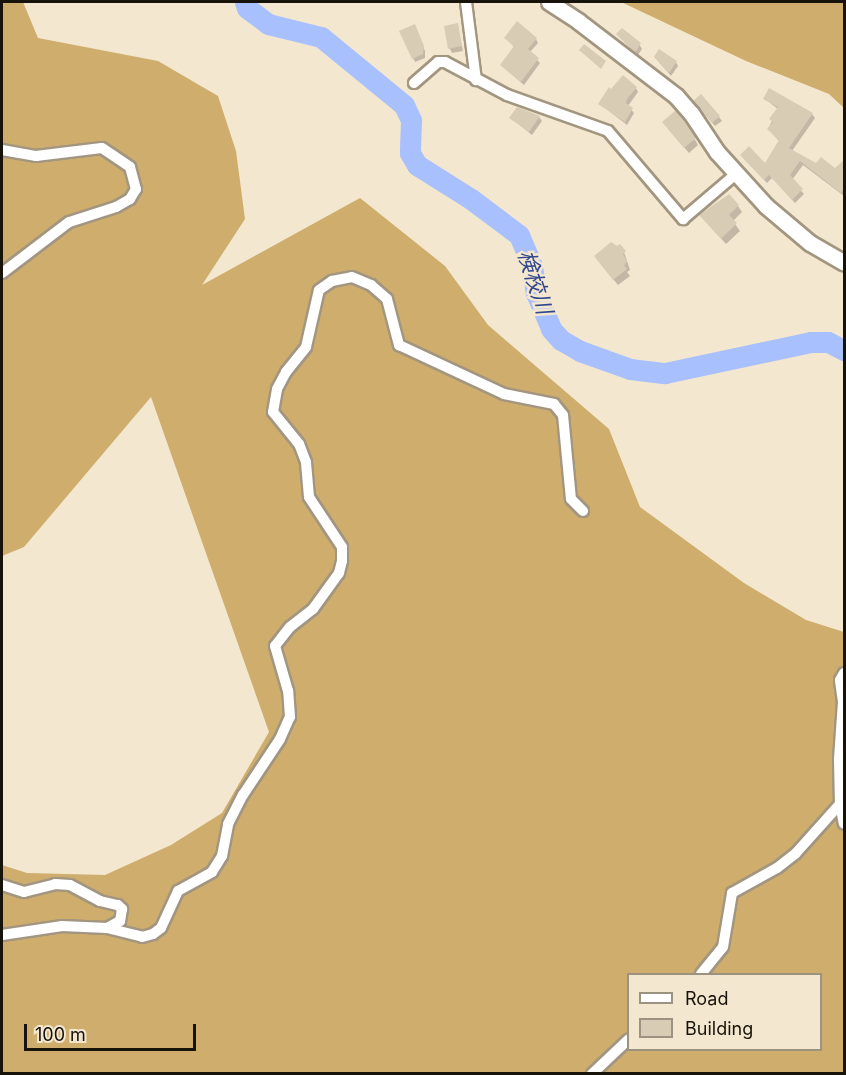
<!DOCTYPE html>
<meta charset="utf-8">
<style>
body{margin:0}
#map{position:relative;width:846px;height:1075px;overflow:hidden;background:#f4e7cf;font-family:Inter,"Noto Sans JP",sans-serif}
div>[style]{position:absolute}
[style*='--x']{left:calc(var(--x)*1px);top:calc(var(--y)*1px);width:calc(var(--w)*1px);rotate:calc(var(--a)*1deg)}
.forest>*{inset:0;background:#cfad6d}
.shadow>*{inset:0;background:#0003}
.river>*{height:21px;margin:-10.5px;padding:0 10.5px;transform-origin:10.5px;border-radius:10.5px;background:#a8c0fe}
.building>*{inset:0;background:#d8ccb5}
.roads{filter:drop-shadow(2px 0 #a29680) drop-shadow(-2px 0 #a29680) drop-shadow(0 2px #a29680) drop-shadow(0 -2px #a29680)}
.street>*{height:10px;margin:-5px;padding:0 5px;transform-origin:5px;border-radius:5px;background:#fff}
.secondary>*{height:15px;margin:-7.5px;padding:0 7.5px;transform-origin:7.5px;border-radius:7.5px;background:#fff}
span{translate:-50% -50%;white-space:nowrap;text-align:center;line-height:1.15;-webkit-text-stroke:5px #f4e7cf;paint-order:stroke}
.water-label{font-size:22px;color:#30478e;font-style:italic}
.frame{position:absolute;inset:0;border:3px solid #17130a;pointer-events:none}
.legend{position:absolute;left:627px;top:973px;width:195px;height:78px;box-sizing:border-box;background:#f4e7cf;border:2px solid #9c9280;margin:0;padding:8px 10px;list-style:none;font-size:18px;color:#17130a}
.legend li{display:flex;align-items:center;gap:12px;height:30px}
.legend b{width:30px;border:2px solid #9c9280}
.scale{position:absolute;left:24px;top:1024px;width:172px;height:27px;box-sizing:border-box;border:3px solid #17130a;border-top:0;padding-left:8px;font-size:18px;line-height:21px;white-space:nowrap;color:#17130a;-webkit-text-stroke:4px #f4e7cf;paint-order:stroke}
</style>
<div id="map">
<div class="forest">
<div style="clip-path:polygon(evenodd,2px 2px,23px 2px,38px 38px,158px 61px,218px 96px,236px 151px,245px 219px,202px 285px,360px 198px,445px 266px,488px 325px,609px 429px,640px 507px,744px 583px,806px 620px,844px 632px,844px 1073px,2px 1073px,2px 865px,27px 873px,105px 875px,171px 845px,222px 813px,269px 732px,151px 397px,24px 547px,2px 556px,2px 2px,628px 974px,820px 974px,820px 1050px,628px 1050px,628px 974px)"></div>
<div style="clip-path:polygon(621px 2px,844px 2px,844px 108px,829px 94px,746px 61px)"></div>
</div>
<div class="shadow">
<div style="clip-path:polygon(457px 25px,463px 51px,452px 53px,450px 49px)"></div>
<div style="clip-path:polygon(416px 30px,425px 51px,425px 58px,415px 62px,413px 58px)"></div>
<div style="clip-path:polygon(618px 34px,639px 44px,642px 49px,638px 55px)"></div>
<div style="clip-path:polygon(506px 38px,536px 39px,538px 43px,530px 52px,540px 63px,524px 85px,502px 66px,515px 48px)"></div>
<div style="clip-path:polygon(658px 61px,676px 62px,678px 66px,671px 76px)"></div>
<div style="clip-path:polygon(636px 88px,638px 92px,628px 106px,634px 113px,627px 125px,600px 104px)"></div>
<div style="clip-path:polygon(765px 99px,812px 114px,815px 118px,792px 151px,816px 165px,835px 170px,844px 162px,844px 196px,803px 165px,792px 180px,804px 194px,795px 203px,772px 178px,767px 183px,744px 159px,765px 165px,780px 142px,768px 129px,778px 109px)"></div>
<div style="clip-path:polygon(697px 105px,719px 117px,722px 121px,715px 126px)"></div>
<div style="clip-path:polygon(518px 108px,539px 117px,542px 121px,532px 135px,511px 118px)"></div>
<div style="clip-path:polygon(668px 129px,694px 138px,698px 145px,689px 153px)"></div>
<div style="clip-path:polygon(738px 206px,742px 212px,733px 221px,740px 231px,726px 244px,701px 216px)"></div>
<div style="clip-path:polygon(617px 248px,624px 252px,630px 270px,627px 272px,630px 276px,618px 285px,600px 263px)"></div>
</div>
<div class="river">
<div style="--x:245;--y:2;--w:6;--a:72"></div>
<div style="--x:247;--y:8;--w:26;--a:37"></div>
<div style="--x:268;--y:24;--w:55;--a:13.8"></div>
<div style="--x:321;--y:37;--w:107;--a:39.3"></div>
<div style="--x:404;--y:105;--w:17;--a:65"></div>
<div style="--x:411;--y:120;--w:33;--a:92"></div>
<div style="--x:410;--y:153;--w:14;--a:60"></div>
<div style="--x:417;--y:165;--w:64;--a:32.2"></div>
<div style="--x:471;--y:199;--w:60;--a:36.9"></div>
<div style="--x:519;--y:235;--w:34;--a:67"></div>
<div style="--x:532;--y:266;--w:27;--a:82"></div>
<div style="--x:536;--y:293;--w:39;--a:67"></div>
<div style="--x:551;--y:329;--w:15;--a:48"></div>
<div style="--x:561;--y:340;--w:22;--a:30"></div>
<div style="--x:580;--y:351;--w:53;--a:19.8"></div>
<div style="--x:630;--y:369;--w:35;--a:7"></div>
<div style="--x:665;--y:373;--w:149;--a:-12"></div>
<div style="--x:811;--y:342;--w:17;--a:0"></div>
<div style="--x:828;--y:342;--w:18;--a:27"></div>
</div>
<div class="building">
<div style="clip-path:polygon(517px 21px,537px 38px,528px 49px,539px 58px,521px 82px,500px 65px,514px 46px,504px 38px)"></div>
<div style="clip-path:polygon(458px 23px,462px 46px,448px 49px,444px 26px)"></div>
<div style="clip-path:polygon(415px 24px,424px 46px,423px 54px,412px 59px,399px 31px)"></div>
<div style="clip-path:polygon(622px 28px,641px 43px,635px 53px,616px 34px)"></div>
<div style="clip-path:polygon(584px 44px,606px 61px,601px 69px,579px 50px)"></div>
<div style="clip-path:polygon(659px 49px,677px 61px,669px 73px,654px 57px)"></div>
<div style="clip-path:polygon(623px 75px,637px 87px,627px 99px,626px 103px,633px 108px,625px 122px,598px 104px,609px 87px,611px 89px)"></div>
<div style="clip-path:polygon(769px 88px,813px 113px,789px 148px,816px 163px,821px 157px,835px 168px,844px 160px,844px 188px,841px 193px,800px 161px,790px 175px,803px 189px,792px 200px,769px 175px,764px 180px,740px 155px,749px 146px,765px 163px,779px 140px,767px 129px,773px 122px,769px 119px,778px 107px,763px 99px)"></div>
<div style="clip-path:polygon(701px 94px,720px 116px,712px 123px,693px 101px)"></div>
<div style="clip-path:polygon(517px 107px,540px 116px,529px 132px,509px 118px)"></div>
<div style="clip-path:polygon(676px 110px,696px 138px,684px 148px,662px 122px)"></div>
<div style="clip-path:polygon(729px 194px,739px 205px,729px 215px,737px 223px,721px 239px,699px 215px)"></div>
<div style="clip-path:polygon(611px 242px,617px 246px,620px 244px,626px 251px,623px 254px,627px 262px,624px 265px,627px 269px,613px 280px,594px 256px)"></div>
</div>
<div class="roads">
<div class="street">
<div style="--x:466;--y:2;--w:79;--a:82.7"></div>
<div style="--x:414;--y:83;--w:32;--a:-41"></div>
<div style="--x:438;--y:62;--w:7;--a:0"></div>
<div style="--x:445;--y:62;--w:70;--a:28"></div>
<div style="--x:507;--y:95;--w:107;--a:19.6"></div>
<div style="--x:608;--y:131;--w:116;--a:49.6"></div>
<div style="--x:683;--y:219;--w:71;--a:-40.4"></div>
<div style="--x:2;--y:150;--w:35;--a:10"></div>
<div style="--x:36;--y:156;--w:66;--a:-6.9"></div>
<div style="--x:102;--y:148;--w:34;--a:34"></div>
<div style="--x:130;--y:167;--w:23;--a:75"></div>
<div style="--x:136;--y:189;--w:12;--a:121"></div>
<div style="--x:130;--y:199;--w:16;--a:150"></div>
<div style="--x:116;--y:207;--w:49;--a:162.3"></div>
<div style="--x:69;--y:222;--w:84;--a:142.7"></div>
<div style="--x:840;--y:804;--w:20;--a:79"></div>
<div style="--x:2;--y:885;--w:23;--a:18"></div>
<div style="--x:24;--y:892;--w:32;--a:-14"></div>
<div style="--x:55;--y:884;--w:15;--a:4"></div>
<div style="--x:70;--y:885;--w:34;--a:28"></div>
<div style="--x:100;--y:901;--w:18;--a:13"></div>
<div style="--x:118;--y:905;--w:6;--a:45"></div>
<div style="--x:122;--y:909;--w:12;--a:99"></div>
<div style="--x:120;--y:921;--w:15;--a:152"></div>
<div style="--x:2;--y:935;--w:61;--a:-8.5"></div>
<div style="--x:62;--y:926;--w:45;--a:2.5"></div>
<div style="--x:107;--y:928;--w:36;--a:14"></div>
<div style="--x:142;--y:937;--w:11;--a:-15"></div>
<div style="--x:153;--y:934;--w:10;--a:-37"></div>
<div style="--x:161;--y:928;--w:41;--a:-65.3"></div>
<div style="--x:178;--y:891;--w:39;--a:-29"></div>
<div style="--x:212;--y:872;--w:19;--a:-58"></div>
<div style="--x:222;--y:856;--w:33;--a:-79"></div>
<div style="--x:228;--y:824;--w:33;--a:-63"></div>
<div style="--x:243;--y:795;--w:67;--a:-56.5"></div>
<div style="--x:280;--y:739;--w:24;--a:-66"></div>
<div style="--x:290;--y:717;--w:26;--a:-94"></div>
<div style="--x:288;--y:691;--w:47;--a:-106.1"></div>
<div style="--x:275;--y:646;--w:24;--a:-52"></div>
<div style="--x:290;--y:627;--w:29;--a:-38"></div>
<div style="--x:313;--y:609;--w:44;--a:-54.2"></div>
<div style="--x:339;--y:573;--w:12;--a:-76"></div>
<div style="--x:342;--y:561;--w:14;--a:-90"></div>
<div style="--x:342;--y:547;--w:60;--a:-123.4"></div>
<div style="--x:309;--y:497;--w:35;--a:-95"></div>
<div style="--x:306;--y:462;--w:19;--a:-111"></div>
<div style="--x:299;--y:444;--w:41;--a:-129.1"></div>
<div style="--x:273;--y:412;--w:23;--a:-80"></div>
<div style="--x:277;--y:389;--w:19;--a:-62"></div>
<div style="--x:286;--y:372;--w:32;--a:-51"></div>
<div style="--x:306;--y:347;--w:58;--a:-77.2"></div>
<div style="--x:319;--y:290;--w:16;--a:-35"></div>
<div style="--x:332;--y:281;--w:20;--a:-11"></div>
<div style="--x:352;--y:277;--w:21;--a:23"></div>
<div style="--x:371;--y:285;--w:21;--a:41"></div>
<div style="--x:387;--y:299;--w:48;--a:75.4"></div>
<div style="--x:399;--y:345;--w:116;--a:25"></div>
<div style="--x:504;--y:394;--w:51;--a:11.3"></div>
<div style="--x:554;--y:404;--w:14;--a:51"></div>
<div style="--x:563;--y:415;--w:84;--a:84.6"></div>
<div style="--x:571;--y:499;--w:17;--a:45"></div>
<div style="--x:701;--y:974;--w:35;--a:-51"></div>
<div style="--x:723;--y:947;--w:55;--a:-80.5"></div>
<div style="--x:732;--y:893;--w:51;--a:-29.1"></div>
<div style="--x:777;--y:868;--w:24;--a:-38"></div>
<div style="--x:796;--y:853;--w:66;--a:-48.1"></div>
<div style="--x:840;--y:804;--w:45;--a:-91.3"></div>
<div style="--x:839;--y:759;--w:57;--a:-86"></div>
<div style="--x:843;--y:702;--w:22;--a:-98"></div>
<div style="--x:840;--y:680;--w:8;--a:-60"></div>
<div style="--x:592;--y:1074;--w:50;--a:-43.4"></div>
</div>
<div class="secondary">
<div style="--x:549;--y:2;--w:35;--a:33"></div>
<div style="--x:578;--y:21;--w:123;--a:37.4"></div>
<div style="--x:676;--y:96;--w:23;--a:49"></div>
<div style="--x:691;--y:113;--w:47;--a:56.3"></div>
<div style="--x:717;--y:152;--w:73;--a:47.8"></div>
<div style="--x:766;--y:206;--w:57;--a:40.1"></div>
<div style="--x:810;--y:243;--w:39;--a:30"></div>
</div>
</div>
<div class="water-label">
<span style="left:535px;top:282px;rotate:72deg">検校川</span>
</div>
<div class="frame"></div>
<ul class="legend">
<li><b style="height:8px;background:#fff"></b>Road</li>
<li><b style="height:16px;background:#d8ccb5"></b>Building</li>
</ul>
<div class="scale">100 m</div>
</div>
